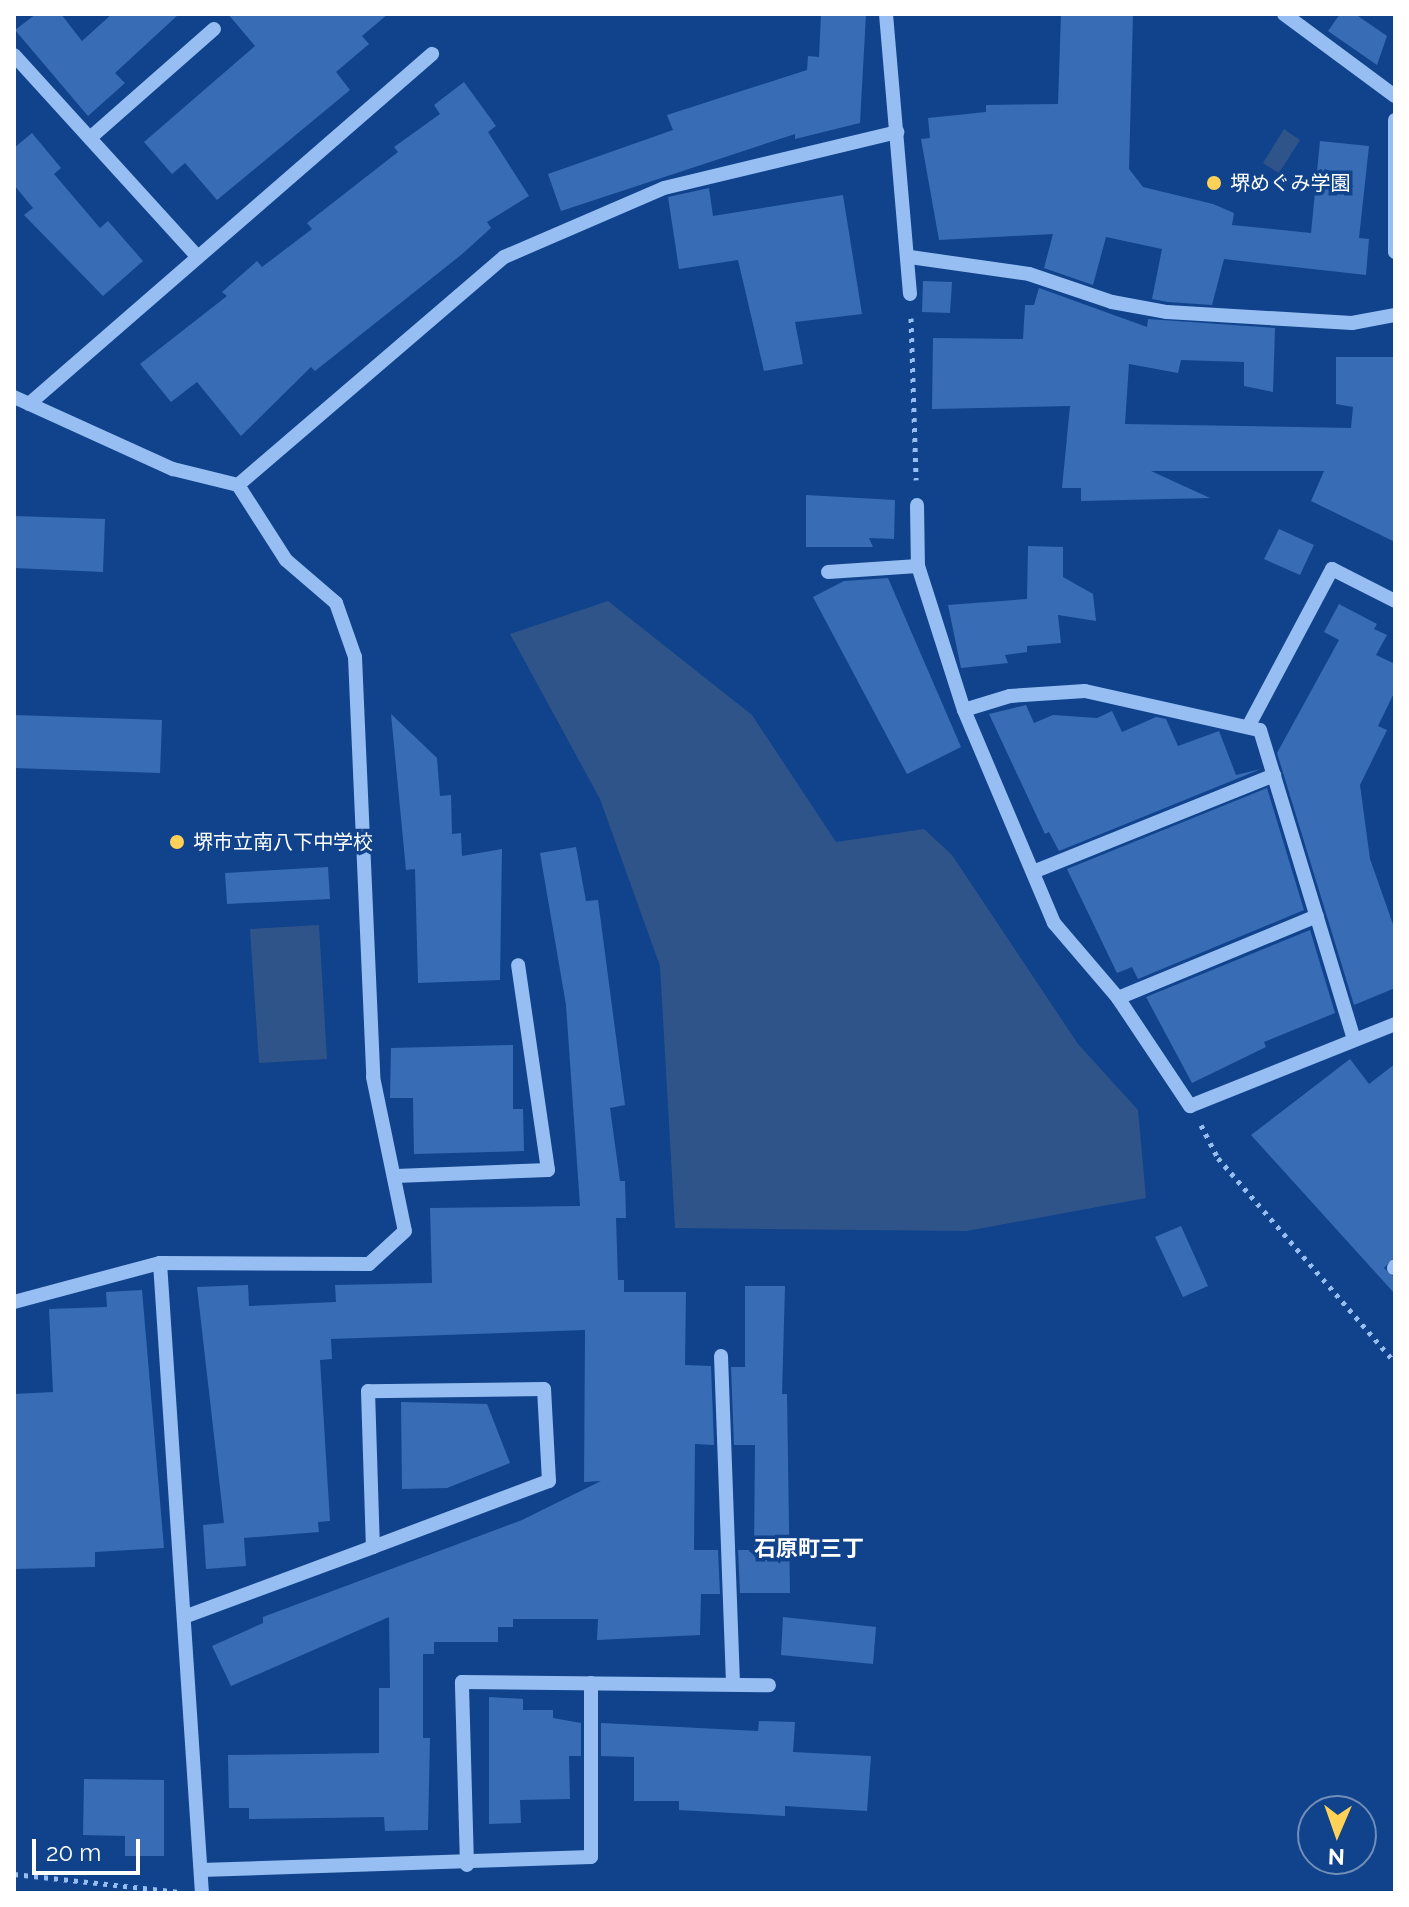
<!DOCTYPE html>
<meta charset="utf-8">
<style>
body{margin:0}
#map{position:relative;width:1409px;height:1907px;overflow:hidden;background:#10438b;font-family:Raleway,"Noto Sans JP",sans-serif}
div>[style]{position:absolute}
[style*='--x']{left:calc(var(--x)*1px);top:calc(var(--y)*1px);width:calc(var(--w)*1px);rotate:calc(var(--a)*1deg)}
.water>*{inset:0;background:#2e548a}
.building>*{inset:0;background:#386db5}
.path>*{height:5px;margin-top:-2.5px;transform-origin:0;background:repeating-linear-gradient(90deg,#96bef2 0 4px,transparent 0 10px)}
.minor>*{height:14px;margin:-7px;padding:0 7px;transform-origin:7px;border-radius:7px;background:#96bef2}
.dots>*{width:22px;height:22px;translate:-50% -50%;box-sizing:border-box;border:4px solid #10438b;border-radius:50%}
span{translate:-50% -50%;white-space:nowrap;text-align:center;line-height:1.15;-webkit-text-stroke:7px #10438b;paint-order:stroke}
.poi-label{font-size:20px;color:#fff}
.left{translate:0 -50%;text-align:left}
.neighbourhood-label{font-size:22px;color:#fff;font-weight:700}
.frame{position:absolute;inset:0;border:16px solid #fff;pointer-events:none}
.north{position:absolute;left:1297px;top:1795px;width:80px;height:80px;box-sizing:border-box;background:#10438b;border:2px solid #708eb9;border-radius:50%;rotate:182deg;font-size:22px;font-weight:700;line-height:32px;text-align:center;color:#fff}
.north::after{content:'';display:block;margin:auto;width:28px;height:36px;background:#ffd257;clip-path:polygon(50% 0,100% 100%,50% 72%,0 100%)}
.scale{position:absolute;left:32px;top:1839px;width:108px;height:36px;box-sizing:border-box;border:4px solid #fff;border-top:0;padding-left:10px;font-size:24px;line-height:28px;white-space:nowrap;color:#fff;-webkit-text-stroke:6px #10438b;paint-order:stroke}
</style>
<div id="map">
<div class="water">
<div style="clip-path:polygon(1284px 129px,1300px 140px,1279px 173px,1263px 163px)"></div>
<div style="clip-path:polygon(608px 601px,752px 715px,836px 842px,924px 829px,952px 855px,1078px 1044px,1138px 1110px,1146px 1198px,967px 1231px,675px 1228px,660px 966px,600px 799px,510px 634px)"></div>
<div style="clip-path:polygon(319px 925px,327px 1059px,259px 1063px,250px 929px)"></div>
</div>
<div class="building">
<div style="clip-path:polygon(36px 14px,61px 14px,82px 41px,112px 14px,179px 14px,115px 73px,125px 83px,88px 116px,15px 30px)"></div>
<div style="clip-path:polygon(228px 14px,388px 14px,362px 36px,369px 44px,336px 72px,350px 90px,217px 200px,185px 163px,172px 174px,144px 142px,255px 46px)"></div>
<div style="clip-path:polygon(821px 14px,866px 14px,860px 123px,795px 139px,795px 134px,561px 211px,548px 174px,673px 130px,667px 115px,807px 70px,808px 56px,819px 57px)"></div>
<div style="clip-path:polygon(1061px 14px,1133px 14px,1129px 169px,1143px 187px,1213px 204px,1234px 213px,1232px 225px,1311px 233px,1320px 141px,1369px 146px,1359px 238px,1369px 239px,1366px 275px,1224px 259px,1212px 305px,1168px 302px,1152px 299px,1162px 249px,1106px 237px,1093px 285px,1044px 268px,1053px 234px,939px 240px,921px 139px,930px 138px,928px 118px,986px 112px,986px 105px,1058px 104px)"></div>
<div style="clip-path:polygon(1340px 14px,1355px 14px,1387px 36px,1377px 65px,1328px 31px)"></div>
<div style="clip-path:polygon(464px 82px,496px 126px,488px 132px,529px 196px,487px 222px,491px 228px,461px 255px,315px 371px,311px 367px,241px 436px,197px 382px,171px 402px,140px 364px,227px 296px,222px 292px,257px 261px,262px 267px,312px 229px,307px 223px,398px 152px,394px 147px,440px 114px,434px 105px)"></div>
<div style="clip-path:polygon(32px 133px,61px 168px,54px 174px,100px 228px,108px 221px,143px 261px,103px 296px,24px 215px,33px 208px,14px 185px,14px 148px)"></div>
<div style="clip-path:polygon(709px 188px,713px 216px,843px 195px,862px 314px,795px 322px,803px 364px,764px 371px,738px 260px,679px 269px,668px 197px)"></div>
<div style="clip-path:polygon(923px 281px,952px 282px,950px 313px,922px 312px)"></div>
<div style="clip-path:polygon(1039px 288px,1147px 327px,1148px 319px,1275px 328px,1273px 392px,1244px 386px,1244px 362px,1181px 360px,1178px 373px,1129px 364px,1125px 424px,1351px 428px,1353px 407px,1336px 404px,1336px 357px,1395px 357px,1395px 542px,1311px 501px,1324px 471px,1151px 471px,1210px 498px,1081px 501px,1081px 488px,1062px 488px,1070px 406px,932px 409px,933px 338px,1023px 339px,1025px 305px,1034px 305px)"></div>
<div style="clip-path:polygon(806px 495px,895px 500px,894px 539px,869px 538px,873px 547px,806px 547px)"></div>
<div style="clip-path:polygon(14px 516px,105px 519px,103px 572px,14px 568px)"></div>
<div style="clip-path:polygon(1279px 529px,1314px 545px,1300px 575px,1264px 559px)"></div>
<div style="clip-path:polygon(1028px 546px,1063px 547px,1063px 577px,1093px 594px,1096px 621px,1058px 615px,1061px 643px,1027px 646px,1027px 652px,1005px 655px,1008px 663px,961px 668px,948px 605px,1027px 599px)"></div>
<div style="clip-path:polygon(888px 578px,961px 747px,907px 774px,813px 597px,844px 581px)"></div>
<div style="clip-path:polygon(1339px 604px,1377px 624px,1374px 629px,1387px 635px,1376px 655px,1395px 664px,1395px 691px,1378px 726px,1387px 730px,1360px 785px,1370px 859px,1395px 930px,1395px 988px,1354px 1005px,1277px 753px,1339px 640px,1324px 632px)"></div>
<div style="clip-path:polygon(1026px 705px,1034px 723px,1053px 715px,1097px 718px,1112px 711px,1122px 732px,1156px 717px,1166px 719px,1178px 746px,1219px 731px,1236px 775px,1261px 769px,1059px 851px,1049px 832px,1045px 834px,989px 714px)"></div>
<div style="clip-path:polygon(391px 714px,437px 758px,440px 796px,451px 795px,452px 834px,461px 833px,462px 856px,502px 849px,500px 980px,418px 983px,415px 869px,406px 870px)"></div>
<div style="clip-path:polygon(14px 715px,162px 720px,160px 773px,14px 768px)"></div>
<div style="clip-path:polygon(1267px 788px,1304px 910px,1138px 979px,1132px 967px,1117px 973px,1067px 869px)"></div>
<div style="clip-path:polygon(576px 847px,586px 901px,598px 900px,625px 1105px,610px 1108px,620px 1181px,625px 1181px,626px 1218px,616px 1218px,618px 1280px,624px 1280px,624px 1292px,686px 1292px,685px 1365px,711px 1366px,714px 1445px,695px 1444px,694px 1550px,718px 1550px,720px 1594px,701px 1594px,700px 1635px,597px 1640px,598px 1619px,513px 1619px,513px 1627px,498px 1627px,498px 1642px,434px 1642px,434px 1654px,423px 1654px,423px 1738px,430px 1738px,428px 1830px,385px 1831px,384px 1817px,249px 1819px,249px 1808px,229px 1808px,228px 1755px,379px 1753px,379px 1688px,390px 1688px,389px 1617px,231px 1686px,212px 1646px,263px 1623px,263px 1617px,522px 1520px,601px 1481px,584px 1482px,585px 1330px,331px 1339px,332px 1359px,320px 1360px,330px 1521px,318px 1522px,319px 1532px,244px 1538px,246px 1566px,206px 1569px,203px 1525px,224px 1523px,197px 1287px,248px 1285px,249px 1306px,336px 1302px,335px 1285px,432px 1283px,430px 1208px,580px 1206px,566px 1005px,540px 853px)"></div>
<div style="clip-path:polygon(328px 867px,330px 899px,227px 904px,225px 873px)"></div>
<div style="clip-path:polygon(1310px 930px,1335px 1013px,1264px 1042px,1266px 1047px,1192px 1083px,1146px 997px)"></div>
<div style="clip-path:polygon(513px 1045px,513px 1109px,523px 1109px,524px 1151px,414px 1154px,413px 1098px,390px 1098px,391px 1048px)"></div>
<div style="clip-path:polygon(1350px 1059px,1369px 1084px,1395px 1064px,1395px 1256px,1384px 1268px,1395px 1278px,1395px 1294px,1251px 1135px)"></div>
<div style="clip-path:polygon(1181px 1226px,1208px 1286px,1183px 1297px,1155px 1237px)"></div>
<div style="clip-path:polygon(745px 1286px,785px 1286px,782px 1394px,787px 1394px,790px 1593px,740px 1593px,738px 1550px,754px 1550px,755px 1445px,734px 1445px,731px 1367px,745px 1367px)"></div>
<div style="clip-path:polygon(142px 1290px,164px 1548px,95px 1552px,95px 1567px,14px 1569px,14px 1394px,53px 1392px,49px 1309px,107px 1307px,106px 1292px)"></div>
<div style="clip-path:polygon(401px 1402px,487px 1404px,510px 1463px,447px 1488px,402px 1489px)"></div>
<div style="clip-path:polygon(783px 1617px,876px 1627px,873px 1664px,781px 1655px)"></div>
<div style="clip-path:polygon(489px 1697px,523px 1699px,523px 1710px,553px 1710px,553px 1718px,581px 1723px,581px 1756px,569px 1756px,570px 1799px,520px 1800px,521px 1823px,489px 1824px)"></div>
<div style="clip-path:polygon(759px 1721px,795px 1722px,793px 1752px,871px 1756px,867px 1811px,785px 1806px,785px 1816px,679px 1810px,679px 1801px,634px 1801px,634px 1757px,601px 1756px,601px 1723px,758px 1731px)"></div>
<div style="clip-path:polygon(84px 1779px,164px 1780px,164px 1856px,125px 1856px,125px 1836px,83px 1835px)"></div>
</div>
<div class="path">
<div style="--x:911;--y:318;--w:162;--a:88.2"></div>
<div style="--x:1201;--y:1125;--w:37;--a:63"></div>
<div style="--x:1218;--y:1158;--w:270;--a:49.1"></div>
<div style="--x:14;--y:1874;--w:167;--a:6.2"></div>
</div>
<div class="minor">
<div style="--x:886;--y:14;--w:281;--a:85.1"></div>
<div style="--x:1284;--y:14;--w:138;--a:36.5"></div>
<div style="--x:14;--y:55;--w:273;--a:47.7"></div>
<div style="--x:1395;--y:120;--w:132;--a:90"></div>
<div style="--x:90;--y:138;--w:165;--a:-41.3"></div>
<div style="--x:910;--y:257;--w:120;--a:8.1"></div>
<div style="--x:1029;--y:274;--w:88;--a:18.6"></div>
<div style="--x:1112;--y:302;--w:56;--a:10.3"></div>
<div style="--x:1167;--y:312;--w:185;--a:3.4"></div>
<div style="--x:1352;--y:323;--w:44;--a:-10.5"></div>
<div style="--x:14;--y:397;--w:175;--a:24.4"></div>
<div style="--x:173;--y:469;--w:67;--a:13.8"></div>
<div style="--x:238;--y:485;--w:89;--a:57.4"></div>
<div style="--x:286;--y:560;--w:66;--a:40.7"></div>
<div style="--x:336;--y:603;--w:57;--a:70.6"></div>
<div style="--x:355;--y:657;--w:420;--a:87.5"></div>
<div style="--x:373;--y:1077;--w:157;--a:78.3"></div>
<div style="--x:405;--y:1231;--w:49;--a:137.5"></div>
<div style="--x:369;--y:1264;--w:209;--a:-179.7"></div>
<div style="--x:160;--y:1263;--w:631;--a:86.19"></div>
<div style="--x:29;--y:404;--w:534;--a:-40.97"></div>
<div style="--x:238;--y:485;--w:350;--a:-40.6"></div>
<div style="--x:504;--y:257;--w:174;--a:-23.3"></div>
<div style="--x:664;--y:188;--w:240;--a:-13.5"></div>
<div style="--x:917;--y:505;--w:61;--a:89.1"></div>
<div style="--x:918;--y:566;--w:151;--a:72.3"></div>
<div style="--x:964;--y:710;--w:231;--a:67.1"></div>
<div style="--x:1054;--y:923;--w:99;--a:49.5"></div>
<div style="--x:1118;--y:998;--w:130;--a:56.3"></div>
<div style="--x:1190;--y:1106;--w:221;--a:-21.8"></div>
<div style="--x:828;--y:572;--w:90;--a:-3.8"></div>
<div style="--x:964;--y:710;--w:48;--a:-16.9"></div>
<div style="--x:1010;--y:696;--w:75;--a:-3.8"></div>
<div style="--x:1085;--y:691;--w:179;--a:12.6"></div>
<div style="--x:1260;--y:730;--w:323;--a:73.1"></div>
<div style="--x:1248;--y:727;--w:179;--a:-62"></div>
<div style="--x:1332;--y:569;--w:71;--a:26.9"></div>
<div style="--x:1033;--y:872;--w:260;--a:-21.9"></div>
<div style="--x:1118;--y:998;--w:215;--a:-22.4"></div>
<div style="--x:396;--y:1176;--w:152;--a:-2.3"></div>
<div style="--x:548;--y:1170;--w:207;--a:-98.3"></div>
<div style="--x:1394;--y:1268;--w:2;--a:-63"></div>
<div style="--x:14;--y:1302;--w:151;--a:-15"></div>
<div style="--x:721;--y:1356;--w:328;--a:87.9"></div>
<div style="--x:184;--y:1617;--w:202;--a:-20.3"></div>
<div style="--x:373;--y:1547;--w:188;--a:-20.6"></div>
<div style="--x:549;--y:1481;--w:92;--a:-93.1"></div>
<div style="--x:544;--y:1389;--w:176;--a:179.3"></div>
<div style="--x:368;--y:1391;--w:156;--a:88.2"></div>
<div style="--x:467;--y:1865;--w:183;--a:-91.6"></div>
<div style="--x:462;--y:1682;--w:307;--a:0.6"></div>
<div style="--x:201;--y:1870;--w:390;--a:-1.9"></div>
<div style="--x:591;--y:1857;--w:174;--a:-90"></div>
</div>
<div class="dots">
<div style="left:1214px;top:183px;background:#ffd257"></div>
<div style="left:177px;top:842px;background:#ffd257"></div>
</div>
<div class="poi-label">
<span class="left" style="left:1230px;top:183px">堺めぐみ学園</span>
<span class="left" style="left:193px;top:842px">堺市立南八下中学校</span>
</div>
<div class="neighbourhood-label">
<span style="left:809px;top:1549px">石原町三丁</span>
</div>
<div class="frame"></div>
<div class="north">N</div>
<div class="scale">20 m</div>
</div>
